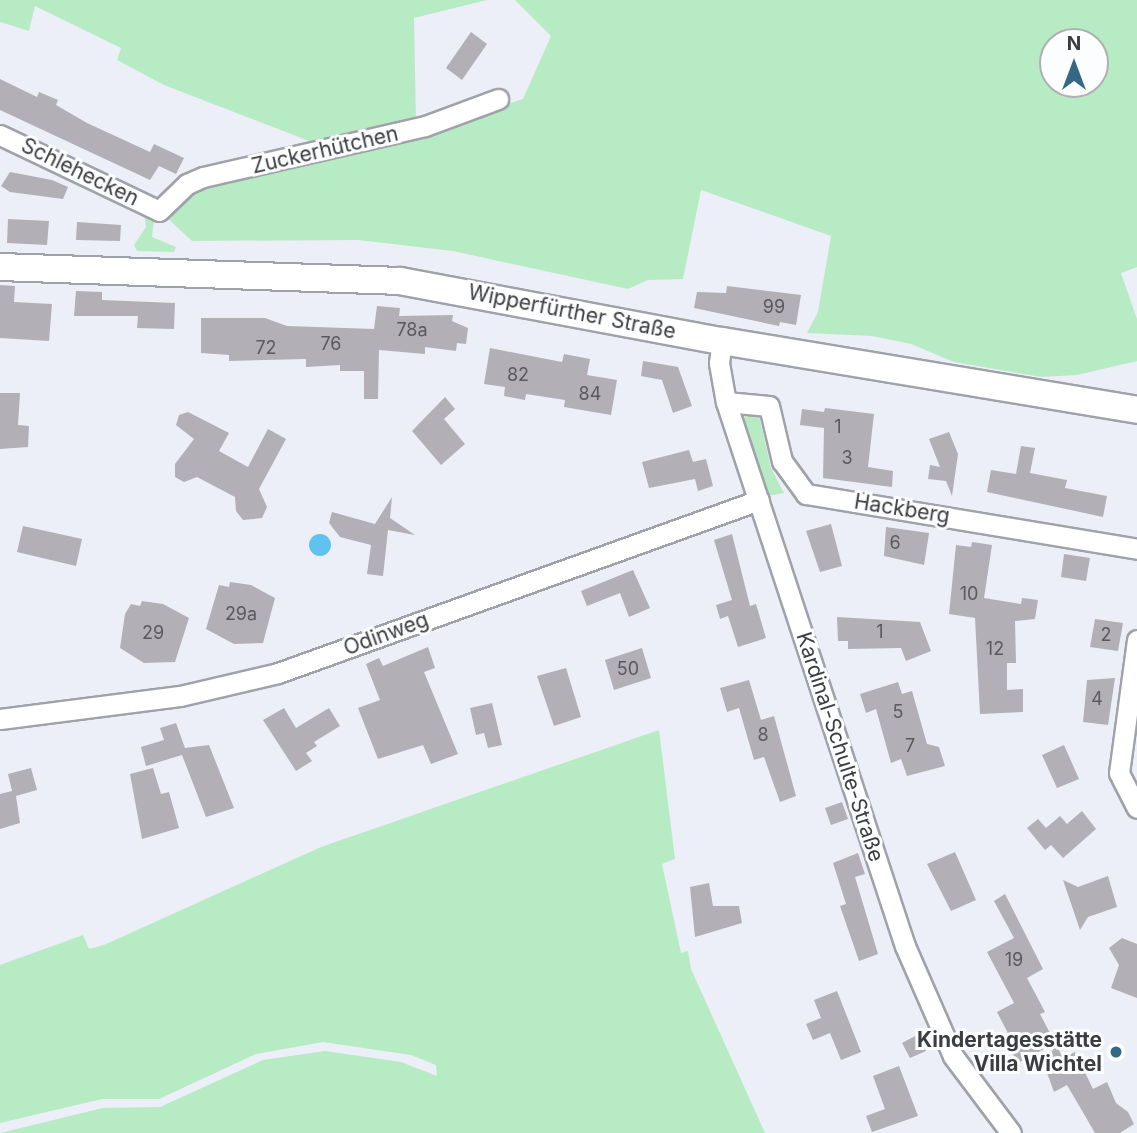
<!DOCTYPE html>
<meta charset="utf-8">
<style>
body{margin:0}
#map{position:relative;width:1137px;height:1133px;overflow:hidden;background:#eceff7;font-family:Inter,sans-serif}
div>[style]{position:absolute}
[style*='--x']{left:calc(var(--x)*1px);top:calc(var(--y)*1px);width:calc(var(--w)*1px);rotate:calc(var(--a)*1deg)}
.green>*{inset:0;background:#b6ebc4}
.water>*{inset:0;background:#5fc2ef}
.round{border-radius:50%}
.building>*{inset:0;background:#b2afb6}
.roads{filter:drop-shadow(2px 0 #9fa2a9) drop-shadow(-2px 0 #9fa2a9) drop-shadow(0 2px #9fa2a9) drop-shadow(0 -2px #9fa2a9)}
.minor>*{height:19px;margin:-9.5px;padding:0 9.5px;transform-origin:9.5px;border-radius:9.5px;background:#fff}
.secondary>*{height:26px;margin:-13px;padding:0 13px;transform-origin:13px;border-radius:13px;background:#fff}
.dots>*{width:19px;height:19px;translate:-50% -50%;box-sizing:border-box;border:4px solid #fcfdfe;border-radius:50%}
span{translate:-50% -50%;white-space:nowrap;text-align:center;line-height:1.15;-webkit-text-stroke:6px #fcfdfe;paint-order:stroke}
.number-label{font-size:18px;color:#5a5a5e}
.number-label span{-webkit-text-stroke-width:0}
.street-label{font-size:21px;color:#3c3d40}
.poi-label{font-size:21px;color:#3c3d40;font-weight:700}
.right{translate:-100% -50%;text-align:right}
.north{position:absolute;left:1039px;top:28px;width:70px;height:70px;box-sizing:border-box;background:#fcfdfe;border:2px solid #afb0b2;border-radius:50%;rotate:0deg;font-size:19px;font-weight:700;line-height:28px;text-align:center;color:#3c3d40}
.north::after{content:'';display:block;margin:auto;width:24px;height:32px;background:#356885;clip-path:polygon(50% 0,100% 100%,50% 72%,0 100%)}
</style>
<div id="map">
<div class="green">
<div style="clip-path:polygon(0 0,487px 0,414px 18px,416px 123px,322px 146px,164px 85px,117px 60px,121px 48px,35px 6px,29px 31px,0 22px)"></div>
<div style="clip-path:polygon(evenodd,515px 0,1137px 0,1137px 267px,1121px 273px,1137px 319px,1137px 361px,1077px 375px,1041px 377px,954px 362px,911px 344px,872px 336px,807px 333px,818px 312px,831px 236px,701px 190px,683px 279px,648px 280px,628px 289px,453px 251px,358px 240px,192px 241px,162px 213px,193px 186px,433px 128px,523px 99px,551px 36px,515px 0,1053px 42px,1095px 42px,1095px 84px,1053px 84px,1053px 42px)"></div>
<div style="clip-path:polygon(144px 213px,154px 219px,152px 237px,176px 247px,174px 252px,137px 251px,134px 245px,146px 227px)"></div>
<div style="clip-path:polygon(747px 411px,759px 416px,771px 468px,784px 493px,768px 496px,761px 482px,742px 422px)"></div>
<div style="clip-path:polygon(659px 730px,675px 859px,662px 864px,681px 953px,688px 951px,691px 969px,765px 1133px,0 1133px,103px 1108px,160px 1107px,263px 1060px,325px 1051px,401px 1062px,437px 1076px,436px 1065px,411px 1055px,323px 1042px,256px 1054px,159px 1099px,102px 1099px,0 1123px,0 965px,83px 935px,89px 949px,104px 945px,321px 847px)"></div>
</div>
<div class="water">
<div class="round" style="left:309px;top:534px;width:22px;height:22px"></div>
</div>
<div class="building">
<div style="clip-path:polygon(471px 32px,487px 44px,462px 80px,446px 68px)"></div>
<div style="clip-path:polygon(0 79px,37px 97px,39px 92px,58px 100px,56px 105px,87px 123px,150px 152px,154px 144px,184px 158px,176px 174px,159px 166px,150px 180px,0 110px)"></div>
<div style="clip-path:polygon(10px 172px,52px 180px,68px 187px,63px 199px,10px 192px,1px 186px)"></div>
<div style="clip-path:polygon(8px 219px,49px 221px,47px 245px,7px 243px)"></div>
<div style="clip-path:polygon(77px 222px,121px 225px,120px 241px,76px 240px)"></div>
<div style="clip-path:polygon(0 285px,15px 286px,14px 302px,52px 304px,49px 341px,0 338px)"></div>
<div style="clip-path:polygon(727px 286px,801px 295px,796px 325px,780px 322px,779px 326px,694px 308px,697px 292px,726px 293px)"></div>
<div style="clip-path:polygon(76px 291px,102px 292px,102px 300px,175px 303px,174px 329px,137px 328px,138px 316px,74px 316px)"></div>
<div style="clip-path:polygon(377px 306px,400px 308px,399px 316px,453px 315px,452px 321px,468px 328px,466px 344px,457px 343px,456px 351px,425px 347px,425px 354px,379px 350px,378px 399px,364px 399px,364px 371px,340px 371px,340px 365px,306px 367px,306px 359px,229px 361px,229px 355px,201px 353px,201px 318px,265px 318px,287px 326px,374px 329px)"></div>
<div style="clip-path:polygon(490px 348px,562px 362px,564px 354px,590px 359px,587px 375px,617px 380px,611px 415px,564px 407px,565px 400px,526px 394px,525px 400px,504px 396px,505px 387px,484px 384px)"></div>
<div style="clip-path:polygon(643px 361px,678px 367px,692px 406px,673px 413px,662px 380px,641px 376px)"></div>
<div style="clip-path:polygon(0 393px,20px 393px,18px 425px,29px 426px,28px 447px,0 449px)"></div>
<div style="clip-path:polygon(445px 397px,455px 409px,444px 419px,465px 444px,441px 465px,412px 431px)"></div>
<div style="clip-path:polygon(825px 408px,874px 414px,868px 467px,893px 471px,892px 487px,823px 478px,824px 428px,800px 425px,802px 409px,824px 412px)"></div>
<div style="clip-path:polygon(188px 412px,229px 433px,219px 451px,248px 467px,268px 429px,286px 439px,259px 489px,267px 507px,262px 518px,243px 520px,236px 511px,235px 497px,197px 477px,184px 482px,175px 477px,175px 464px,194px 439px,176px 425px,179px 415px)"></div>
<div style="clip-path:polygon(949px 432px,958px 454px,952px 496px,946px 481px,928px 479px,930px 465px,940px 467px,929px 439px)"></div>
<div style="clip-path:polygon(1021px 446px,1035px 448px,1030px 473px,1067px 480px,1065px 488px,1107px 496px,1103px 517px,987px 492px,991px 470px,1016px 474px)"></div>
<div style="clip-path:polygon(689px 450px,693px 462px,706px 459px,713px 486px,698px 491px,695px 479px,649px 488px,642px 462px)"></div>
<div style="clip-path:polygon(392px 497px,390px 518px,415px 535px,388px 530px,383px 576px,367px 574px,371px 545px,340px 537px,329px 523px,332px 512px,375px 524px)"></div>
<div style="clip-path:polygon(831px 524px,842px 566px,820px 572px,806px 531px)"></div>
<div style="clip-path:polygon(23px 526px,82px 539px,76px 566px,17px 552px)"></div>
<div style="clip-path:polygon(886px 527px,929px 533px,924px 565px,884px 556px)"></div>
<div style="clip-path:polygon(732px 534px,750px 606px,756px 604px,766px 638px,738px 647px,728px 616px,720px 619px,716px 605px,732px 600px,714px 540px)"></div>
<div style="clip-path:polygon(972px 542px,992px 545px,984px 598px,1021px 604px,1022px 598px,1038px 600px,1035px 619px,1015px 621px,1016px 663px,1007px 663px,1007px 690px,1023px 689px,1023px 712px,980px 714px,975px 618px,949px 614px,956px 545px,971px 547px)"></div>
<div style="clip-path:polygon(1064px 554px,1090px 558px,1086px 581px,1061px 577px)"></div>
<div style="clip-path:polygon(633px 570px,650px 608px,629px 617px,620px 593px,587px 606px,581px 591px)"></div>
<div style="clip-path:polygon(230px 582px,251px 585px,275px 598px,263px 643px,234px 644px,206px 629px,219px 585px,229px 587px)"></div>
<div style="clip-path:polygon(142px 601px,163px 604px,189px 618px,175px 662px,144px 663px,120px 648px,125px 614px,131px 604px,140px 606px)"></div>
<div style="clip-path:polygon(837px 617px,920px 622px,931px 651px,906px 661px,901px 648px,848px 649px,848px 641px,838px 641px)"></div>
<div style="clip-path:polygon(1095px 619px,1123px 623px,1118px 651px,1090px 647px)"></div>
<div style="clip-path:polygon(428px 647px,435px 668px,424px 672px,458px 754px,431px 764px,423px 745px,378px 759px,358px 708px,380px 700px,366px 664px,379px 658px,383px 666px)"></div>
<div style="clip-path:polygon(642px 648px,651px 678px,614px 690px,605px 660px)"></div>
<div style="clip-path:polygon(566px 668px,581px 717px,554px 726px,537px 676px)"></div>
<div style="clip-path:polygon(1115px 678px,1108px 725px,1083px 722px,1087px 680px)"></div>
<div style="clip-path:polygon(749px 680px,761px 720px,774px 716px,796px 796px,780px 802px,764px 757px,754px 760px,739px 708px,727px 712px,720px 688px)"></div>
<div style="clip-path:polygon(898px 682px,902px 694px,912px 691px,927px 744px,939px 747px,945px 766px,907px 776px,901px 759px,891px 763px,876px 709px,866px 713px,860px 694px)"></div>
<div style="clip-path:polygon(492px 703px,502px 745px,488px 748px,484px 733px,476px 735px,470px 708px)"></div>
<div style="clip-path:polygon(284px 708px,296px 728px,329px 708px,340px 726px,314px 742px,317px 746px,306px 753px,312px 761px,296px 771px,263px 720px)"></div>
<div style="clip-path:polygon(176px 723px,185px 748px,209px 745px,234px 808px,206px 817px,182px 755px,146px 766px,141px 747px,164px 740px,160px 728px)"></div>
<div style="clip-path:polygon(1064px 745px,1079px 779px,1057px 788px,1042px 755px)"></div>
<div style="clip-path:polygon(31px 768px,37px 790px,16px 796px,20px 823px,0 829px,0 794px,12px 791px,8px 774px)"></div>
<div style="clip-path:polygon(153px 768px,161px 794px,169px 792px,179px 828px,142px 839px,130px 774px)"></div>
<div style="clip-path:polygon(842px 802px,848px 819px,831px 825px,825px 808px)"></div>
<div style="clip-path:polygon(1082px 811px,1096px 829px,1063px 858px,1051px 845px,1045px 850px,1027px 828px,1038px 819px,1046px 828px,1060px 816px,1067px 824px)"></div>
<div style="clip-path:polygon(955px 852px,976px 900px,951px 911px,927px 864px)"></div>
<div style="clip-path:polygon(858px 853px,865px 874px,855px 877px,878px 954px,859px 961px,840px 906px,846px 904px,833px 863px)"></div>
<div style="clip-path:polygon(1108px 876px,1117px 907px,1088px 917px,1080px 930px,1063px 880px,1078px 887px)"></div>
<div style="clip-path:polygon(709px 883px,713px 906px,739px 906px,742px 923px,695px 937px,690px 887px)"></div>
<div style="clip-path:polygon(1005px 894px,1043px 969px,1027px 978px,1045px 1012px,1040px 1014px,1063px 1058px,1075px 1052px,1093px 1089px,1107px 1082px,1116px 1103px,1128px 1112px,1134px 1124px,1120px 1133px,1095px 1133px,1067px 1085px,1054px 1092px,1046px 1070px,1055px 1043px,1018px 1063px,1007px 1043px,1012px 1041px,997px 1012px,1014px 1003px,987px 952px,1014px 938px,994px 901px)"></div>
<div style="clip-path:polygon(1122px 938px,1137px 944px,1137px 998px,1111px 988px,1119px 965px,1109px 948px)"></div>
<div style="clip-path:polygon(837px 991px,861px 1052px,841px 1060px,830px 1033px,813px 1040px,806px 1024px,821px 1018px,814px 1000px)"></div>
<div style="clip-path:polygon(917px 1035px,926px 1051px,910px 1058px,902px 1043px)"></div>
<div style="clip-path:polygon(899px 1066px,918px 1116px,872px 1132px,866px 1116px,885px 1109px,873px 1076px)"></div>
</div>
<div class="roads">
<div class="minor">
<div style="--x:0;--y:135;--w:176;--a:25.5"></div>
<div style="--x:159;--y:211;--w:39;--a:-44"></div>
<div style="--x:187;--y:184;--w:17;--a:-24"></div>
<div style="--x:203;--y:177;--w:228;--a:-12.9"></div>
<div style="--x:425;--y:126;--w:78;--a:-20.3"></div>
<div style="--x:722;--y:341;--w:22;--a:98"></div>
<div style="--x:719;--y:363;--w:40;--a:80"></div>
<div style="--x:726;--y:402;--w:573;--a:71.79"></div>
<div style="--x:905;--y:946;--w:120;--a:66.4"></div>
<div style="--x:953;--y:1056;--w:96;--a:53"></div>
<div style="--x:726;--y:402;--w:43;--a:5.3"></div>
<div style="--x:769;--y:406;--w:57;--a:76.7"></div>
<div style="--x:782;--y:461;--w:41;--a:54"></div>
<div style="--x:806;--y:494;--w:336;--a:9.4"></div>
<div style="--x:1137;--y:640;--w:134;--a:97.7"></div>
<div style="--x:1119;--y:773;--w:39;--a:63"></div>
<div style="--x:0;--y:719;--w:181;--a:-7.3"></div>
<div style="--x:180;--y:696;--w:101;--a:-13.2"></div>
<div style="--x:278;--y:673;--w:511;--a:-19.78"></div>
</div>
<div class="secondary">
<div style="--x:0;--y:267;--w:400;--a:2"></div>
<div style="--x:400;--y:281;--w:328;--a:10.6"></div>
<div style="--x:722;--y:341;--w:421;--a:9.4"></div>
</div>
</div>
<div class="dots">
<div style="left:1116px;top:1052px;background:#356885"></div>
</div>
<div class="number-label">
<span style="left:774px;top:307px">99</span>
<span style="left:412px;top:330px">78a</span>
<span style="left:331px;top:344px">76</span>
<span style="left:266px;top:348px">72</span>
<span style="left:518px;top:375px">82</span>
<span style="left:590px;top:394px">84</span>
<span style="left:838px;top:427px">1</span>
<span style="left:847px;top:458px">3</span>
<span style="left:895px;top:543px">6</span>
<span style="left:969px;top:594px">10</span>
<span style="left:241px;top:614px">29a</span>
<span style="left:880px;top:632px">1</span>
<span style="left:153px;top:633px">29</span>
<span style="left:1106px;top:635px">2</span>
<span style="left:995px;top:649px">12</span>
<span style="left:628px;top:669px">50</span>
<span style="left:1097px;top:699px">4</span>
<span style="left:898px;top:712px">5</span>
<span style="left:763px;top:735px">8</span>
<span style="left:910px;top:746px">7</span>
<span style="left:1014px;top:960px">19</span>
</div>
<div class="street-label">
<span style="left:325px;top:150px;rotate:-13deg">Zuckerhütchen</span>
<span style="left:80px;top:172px;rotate:26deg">Schlehecken</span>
<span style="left:572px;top:312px;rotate:11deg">Wipperfürther Straße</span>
<span style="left:902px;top:509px;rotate:9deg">Hackberg</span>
<span style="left:386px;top:634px;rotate:-20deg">Odinweg</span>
<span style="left:840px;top:747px;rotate:72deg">Kardinal-Schulte-Straße</span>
</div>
<div class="poi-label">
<span class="right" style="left:1102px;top:1052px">Kindertagesstätte<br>Villa Wichtel</span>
</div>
<div class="north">N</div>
</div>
